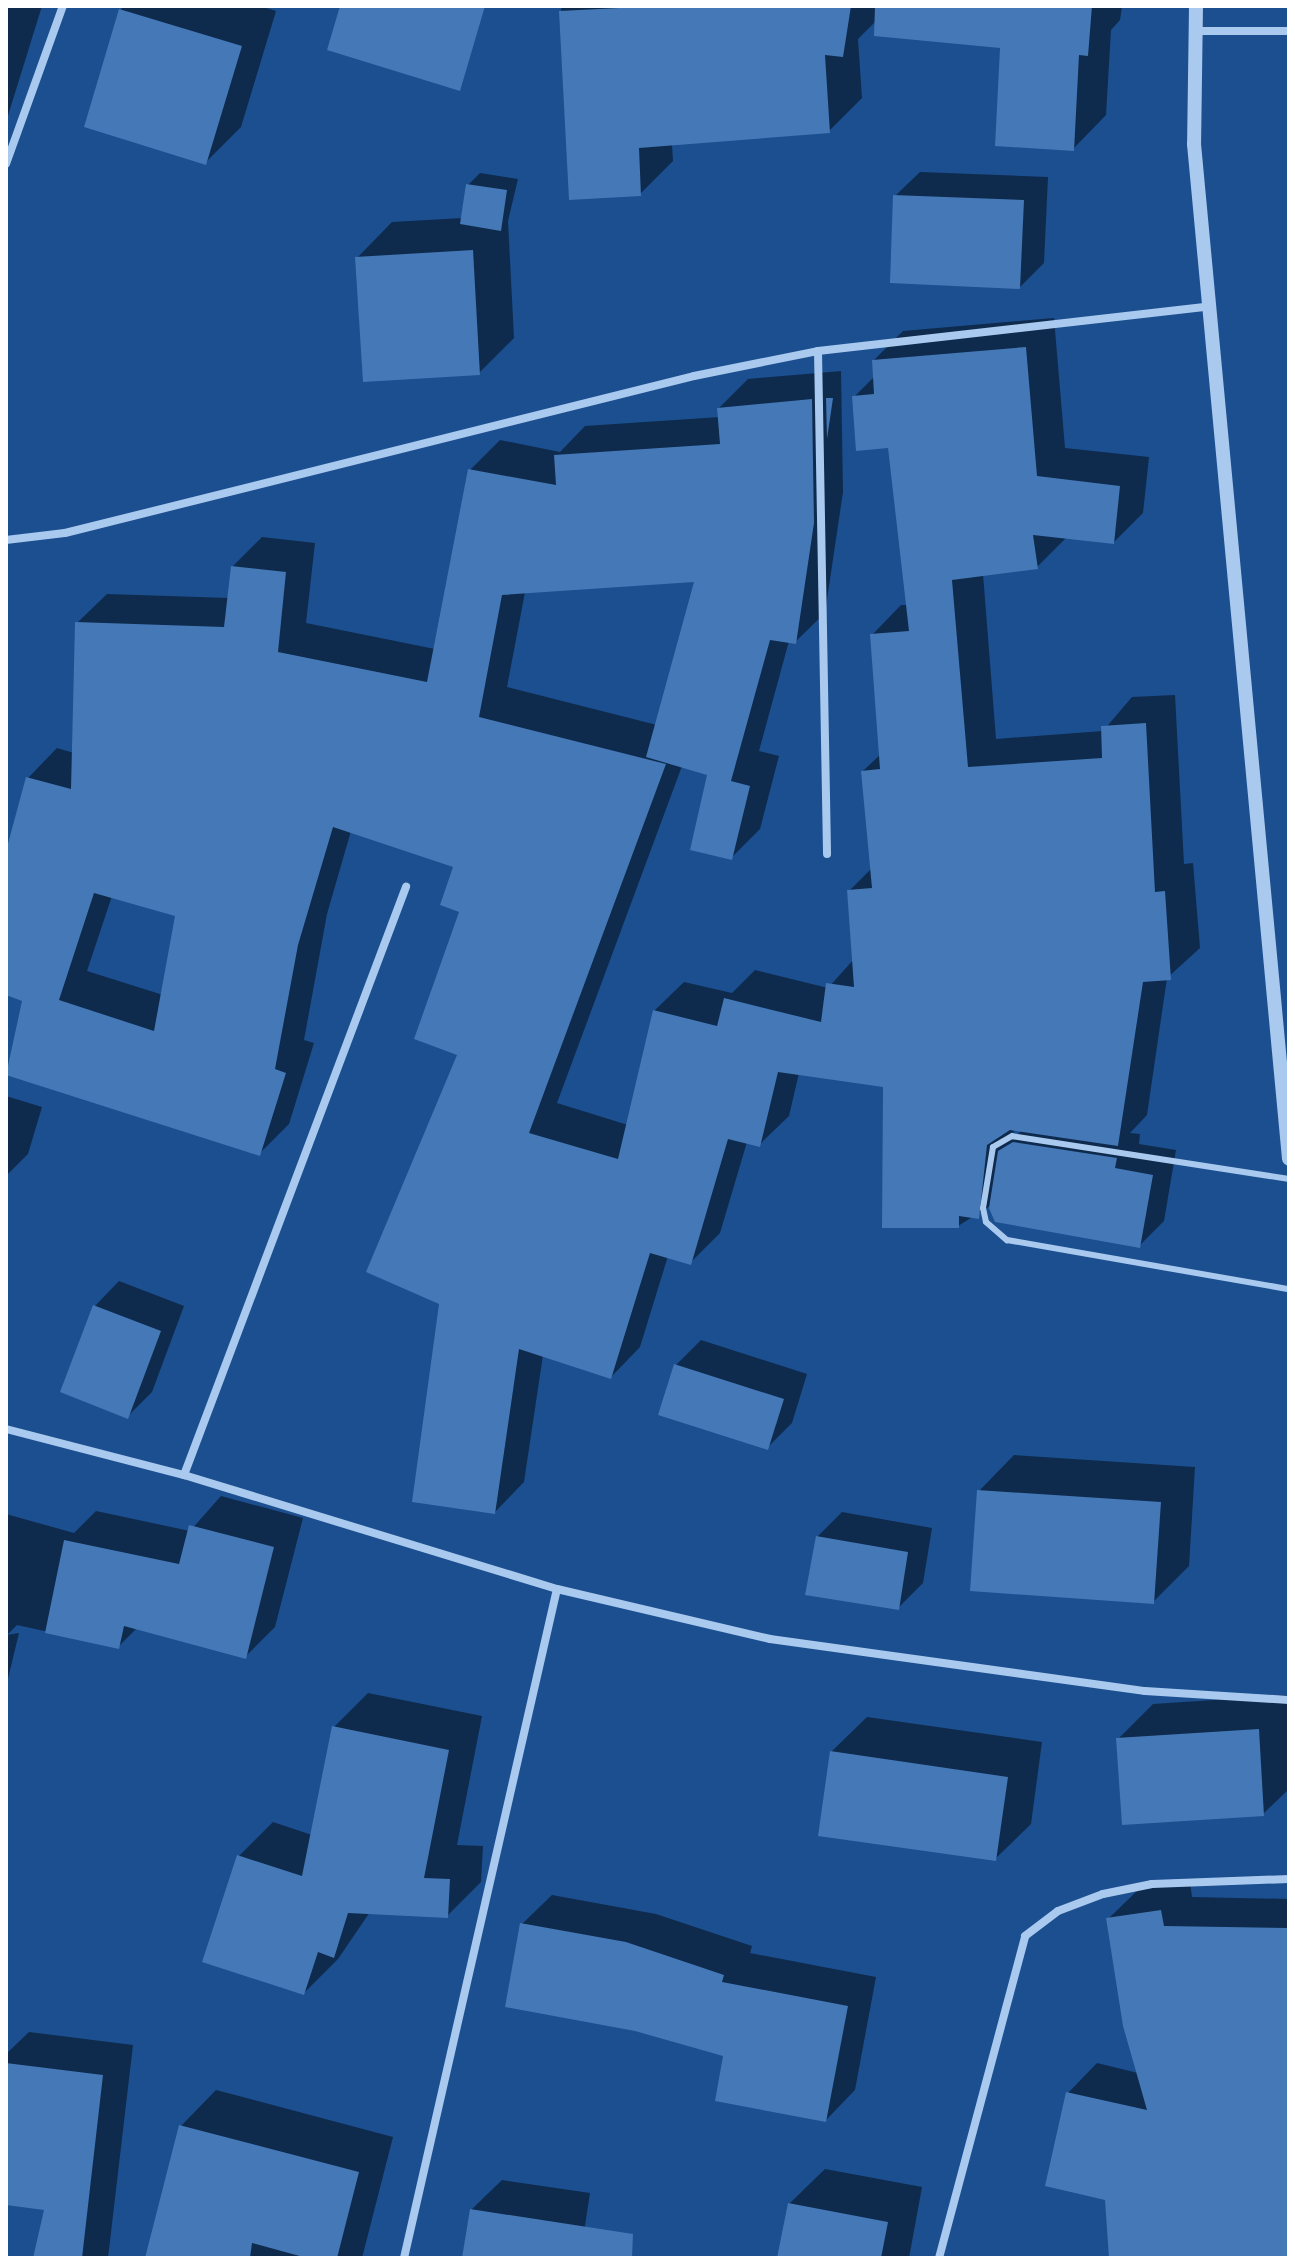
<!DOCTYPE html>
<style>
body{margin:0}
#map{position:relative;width:1295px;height:2264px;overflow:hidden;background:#1b4f8f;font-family:Karla,sans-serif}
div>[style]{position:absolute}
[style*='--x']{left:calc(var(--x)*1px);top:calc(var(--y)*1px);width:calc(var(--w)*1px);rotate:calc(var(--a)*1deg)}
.shadow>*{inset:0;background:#0007}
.building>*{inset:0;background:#4478b7}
.service>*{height:6px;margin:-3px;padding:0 3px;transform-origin:3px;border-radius:3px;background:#a9c9ee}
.minor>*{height:8px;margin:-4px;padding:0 4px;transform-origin:4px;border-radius:4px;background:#a9c9ee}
.tertiary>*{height:14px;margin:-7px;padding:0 7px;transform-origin:7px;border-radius:7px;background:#a9c9ee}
span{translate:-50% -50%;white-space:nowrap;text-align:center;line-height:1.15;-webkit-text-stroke:6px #1b4f8f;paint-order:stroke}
.frame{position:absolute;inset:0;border:8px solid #fff;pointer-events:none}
</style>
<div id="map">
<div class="shadow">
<div style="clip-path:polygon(6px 6px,42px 6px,6px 122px)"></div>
<div style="clip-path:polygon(125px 6px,260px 6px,276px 11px,241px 127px,206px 162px,120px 10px)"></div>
<div style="clip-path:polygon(561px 6px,877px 6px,875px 22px,858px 39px,862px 98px,829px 131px,672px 144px,673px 161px,640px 194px,571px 198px)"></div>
<div style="clip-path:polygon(933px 6px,1122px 6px,1120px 20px,1111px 30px,1106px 115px,1073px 149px,1002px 46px)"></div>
<div style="clip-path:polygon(920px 172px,1048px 177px,1044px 263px,1020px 287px,895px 196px)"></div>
<div style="clip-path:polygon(480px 173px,518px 179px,508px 221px,514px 338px,479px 373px,357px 258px,392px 222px,463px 218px,468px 185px)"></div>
<div style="clip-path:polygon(evenodd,1054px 318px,1065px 448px,1149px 457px,1143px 513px,1114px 542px,1067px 537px,1037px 567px,983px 574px,996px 739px,1103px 731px,1132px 697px,1175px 695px,1184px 864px,1193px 863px,1200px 948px,1167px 978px,1147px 1115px,1130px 1133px,1140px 1134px,1139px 1144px,1176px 1150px,1164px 1221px,1139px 1246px,990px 1206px,958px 1226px,885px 1085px,799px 1073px,789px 1116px,759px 1145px,747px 1142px,720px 1233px,690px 1263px,668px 1256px,640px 1347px,611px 1377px,543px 1355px,524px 1482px,495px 1512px,441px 1303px,460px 1054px,462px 911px,456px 866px,351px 831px,327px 914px,304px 1040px,314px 1043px,289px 1124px,259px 1154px,24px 999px,6px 993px,6px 858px,28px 778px,57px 748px,74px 753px,77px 623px,107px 594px,229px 598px,232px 567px,262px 537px,315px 543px,306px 623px,435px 649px,470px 470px,500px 440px,560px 452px,585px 426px,720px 417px,719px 408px,748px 379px,841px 371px,843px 492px,825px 613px,795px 642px,789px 641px,759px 751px,779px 756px,760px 829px,731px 858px,710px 774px,682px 766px,557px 1103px,628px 1125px,654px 1011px,684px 982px,732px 993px,755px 970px,828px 988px,854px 959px,849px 891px,872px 868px,863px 771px,881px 754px,872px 635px,901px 605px,908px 605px,890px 446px,854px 397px,875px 376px,874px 360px,903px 331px,1054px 318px,697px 580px,657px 725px,507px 687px,525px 592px,697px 580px,1054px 318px,112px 896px,178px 914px,163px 995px,87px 971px,112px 896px,1054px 318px,1014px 1129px,1022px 1130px,1013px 1139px,1014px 1129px)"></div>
<div style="clip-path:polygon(6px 1096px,42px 1107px,28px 1154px,6px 1176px)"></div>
<div style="clip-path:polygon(119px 1281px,184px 1306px,152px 1392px,128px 1416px,95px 1306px)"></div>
<div style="clip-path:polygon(701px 1340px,807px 1374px,792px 1423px,767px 1448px,676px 1365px)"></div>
<div style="clip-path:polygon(1014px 1455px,1195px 1467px,1189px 1566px,1153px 1602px,979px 1491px)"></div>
<div style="clip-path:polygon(221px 1496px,303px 1518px,275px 1627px,245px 1657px,137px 1628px,118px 1647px,17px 1625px,7px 1635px,19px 1633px,6px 1687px,6px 1514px,74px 1533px,96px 1511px,190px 1531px)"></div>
<div style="clip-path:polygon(842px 1512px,932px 1528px,923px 1583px,898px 1608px,817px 1537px)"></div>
<div style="clip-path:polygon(368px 1693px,482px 1716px,457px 1845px,483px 1846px,481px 1882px,447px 1916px,370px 1912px,338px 1959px,304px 1993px,239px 1856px,273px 1822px,312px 1835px,334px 1727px)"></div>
<div style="clip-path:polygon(1289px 1695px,1289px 1789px,1263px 1814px,1118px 1739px,1153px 1704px)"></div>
<div style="clip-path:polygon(867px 1717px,1042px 1742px,1031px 1824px,995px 1859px,831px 1752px)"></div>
<div style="clip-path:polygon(1190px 1882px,1192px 1897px,1289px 1899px,1289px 2258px,1111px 2258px,1107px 2199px,1068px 2093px,1097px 2063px,1138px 2073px,1108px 1919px,1138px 1890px)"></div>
<div style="clip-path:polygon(552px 1895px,656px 1914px,752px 1946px,750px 1953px,876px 1977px,855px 2090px,826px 2120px,522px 1924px)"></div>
<div style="clip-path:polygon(29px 2032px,133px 2045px,108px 2258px,35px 2258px,46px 2208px,6px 2203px,6px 2054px)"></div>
<div style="clip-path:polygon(216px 2090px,393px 2137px,362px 2258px,147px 2258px,181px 2126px)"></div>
<div style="clip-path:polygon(825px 2169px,922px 2187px,909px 2258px,779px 2258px,789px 2204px)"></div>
<div style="clip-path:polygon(502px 2180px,590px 2193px,580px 2258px,464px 2258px,471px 2210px)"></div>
</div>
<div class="building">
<div style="clip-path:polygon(340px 6px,485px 6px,460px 91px,327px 50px)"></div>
<div style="clip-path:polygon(659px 6px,851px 6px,843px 57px,825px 55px,830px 133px,639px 148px,641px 196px,569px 200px,559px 11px)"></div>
<div style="clip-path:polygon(875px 6px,1092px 6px,1088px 56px,1079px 55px,1074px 151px,995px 146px,1000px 48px,874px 36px)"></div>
<div style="clip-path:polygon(119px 9px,242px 46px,206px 165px,84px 127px)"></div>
<div style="clip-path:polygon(466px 184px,507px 190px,501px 231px,460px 224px)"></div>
<div style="clip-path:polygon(893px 195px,1024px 200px,1020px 289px,890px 283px)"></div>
<div style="clip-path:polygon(473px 250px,480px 375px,363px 382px,355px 257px)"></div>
<div style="clip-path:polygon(evenodd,1026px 347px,1037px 476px,1120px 486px,1114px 544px,1033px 535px,1038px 569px,952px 580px,968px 767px,1102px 758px,1101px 726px,1146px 723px,1155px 892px,1165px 891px,1171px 980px,1143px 982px,1118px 1146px,1010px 1130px,987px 1145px,979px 1219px,959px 1216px,959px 1228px,882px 1228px,883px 1087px,778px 1072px,760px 1147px,728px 1139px,691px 1265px,650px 1253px,611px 1379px,519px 1349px,495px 1514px,412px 1502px,439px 1304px,366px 1272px,457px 1055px,414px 1039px,459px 912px,440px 905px,453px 867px,333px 827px,298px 945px,275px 1069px,286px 1073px,260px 1156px,6px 1075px,22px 1001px,6px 995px,6px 851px,26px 777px,71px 789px,75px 622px,224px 627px,231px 566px,286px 572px,278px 652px,427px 682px,468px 469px,556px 485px,554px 455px,720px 444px,717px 408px,812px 399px,814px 523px,796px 644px,770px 640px,731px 781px,750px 786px,732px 860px,690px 850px,707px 775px,646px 757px,694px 582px,502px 595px,479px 717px,666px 764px,529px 1133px,618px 1159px,653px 1010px,717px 1026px,724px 998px,821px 1022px,826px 983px,854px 987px,847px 890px,872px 888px,861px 771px,880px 769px,870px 634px,909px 631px,888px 448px,856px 451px,852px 396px,874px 394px,872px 360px,1026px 347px,94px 893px,175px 916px,154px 1031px,59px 1000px,94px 893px)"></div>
<div style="clip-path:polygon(826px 398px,833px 398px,827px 439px)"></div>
<div style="clip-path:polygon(1013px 1142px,1117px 1158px,1115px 1168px,1153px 1175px,1140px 1248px,995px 1222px,989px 1208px,998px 1151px)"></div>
<div style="clip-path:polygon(93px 1305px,161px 1331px,128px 1419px,60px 1392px)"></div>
<div style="clip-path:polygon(674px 1364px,784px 1399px,768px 1450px,658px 1415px)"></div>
<div style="clip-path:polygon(977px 1490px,1161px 1502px,1154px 1604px,970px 1591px)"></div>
<div style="clip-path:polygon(189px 1525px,274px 1547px,246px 1659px,124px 1626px,119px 1649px,45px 1633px,64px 1540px,179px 1564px)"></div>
<div style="clip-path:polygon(816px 1536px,908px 1552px,899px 1610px,805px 1595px)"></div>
<div style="clip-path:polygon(332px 1726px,449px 1750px,424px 1878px,450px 1879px,448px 1918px,348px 1913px,334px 1958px,318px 1952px,304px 1995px,202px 1962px,237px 1855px,302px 1876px)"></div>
<div style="clip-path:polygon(1259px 1729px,1264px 1816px,1122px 1825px,1116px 1738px)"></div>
<div style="clip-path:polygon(830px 1751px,1008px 1777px,996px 1861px,818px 1836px)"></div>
<div style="clip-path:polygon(1161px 1910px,1164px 1926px,1289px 1928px,1289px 2258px,1109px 2258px,1105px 2200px,1045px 2186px,1066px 2092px,1147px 2110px,1123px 2026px,1106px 1918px)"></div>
<div style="clip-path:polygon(520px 1923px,626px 1942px,724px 1975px,722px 1982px,848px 2006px,826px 2122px,715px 2101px,723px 2056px,635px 2031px,505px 2007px)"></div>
<div style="clip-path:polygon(6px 2063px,103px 2075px,82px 2258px,33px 2258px,44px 2210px,6px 2205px)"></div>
<div style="clip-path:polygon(179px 2125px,359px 2172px,337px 2258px,307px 2258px,252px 2243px,250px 2258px,145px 2258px)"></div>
<div style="clip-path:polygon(788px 2203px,888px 2222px,881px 2258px,777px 2258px)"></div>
<div style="clip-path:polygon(470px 2209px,633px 2234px,632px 2258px,462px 2258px)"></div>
</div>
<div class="service">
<div style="--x:1289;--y:1179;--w:280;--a:-171.2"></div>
<div style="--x:1012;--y:1136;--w:22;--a:150"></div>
<div style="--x:993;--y:1147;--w:62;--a:99.3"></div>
<div style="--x:983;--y:1208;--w:14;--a:78"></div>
<div style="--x:986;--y:1222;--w:28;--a:41"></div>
<div style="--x:1007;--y:1240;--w:286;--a:9.9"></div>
</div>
<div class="minor">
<div style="--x:1194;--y:31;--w:95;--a:0"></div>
<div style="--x:6;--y:164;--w:168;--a:-70.2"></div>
<div style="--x:818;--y:351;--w:503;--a:88.97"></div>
<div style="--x:6;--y:540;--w:59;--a:-6.8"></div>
<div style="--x:65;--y:533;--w:648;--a:-14.01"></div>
<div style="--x:694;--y:376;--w:126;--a:-11.4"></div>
<div style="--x:818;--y:351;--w:391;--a:-6.5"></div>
<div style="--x:6;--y:1429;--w:184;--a:14.5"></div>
<div style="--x:184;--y:1475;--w:390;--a:17"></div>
<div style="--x:557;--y:1589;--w:219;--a:13.2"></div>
<div style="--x:770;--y:1639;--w:379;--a:7.9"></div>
<div style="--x:1145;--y:1691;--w:144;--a:3.6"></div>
<div style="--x:184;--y:1475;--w:629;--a:-69.32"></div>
<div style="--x:404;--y:2258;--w:686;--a:-77.12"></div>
<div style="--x:939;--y:2258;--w:333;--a:-75"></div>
<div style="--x:1025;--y:1936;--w:41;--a:-37.1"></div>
<div style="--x:1058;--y:1911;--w:48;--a:-20.7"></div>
<div style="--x:1103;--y:1894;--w:50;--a:-11.5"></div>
<div style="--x:1152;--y:1884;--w:137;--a:-2.1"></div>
</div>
<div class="tertiary">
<div style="--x:1196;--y:6;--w:138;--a:90.8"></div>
<div style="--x:1194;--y:144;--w:1019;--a:84.65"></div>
</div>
<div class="frame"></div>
</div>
